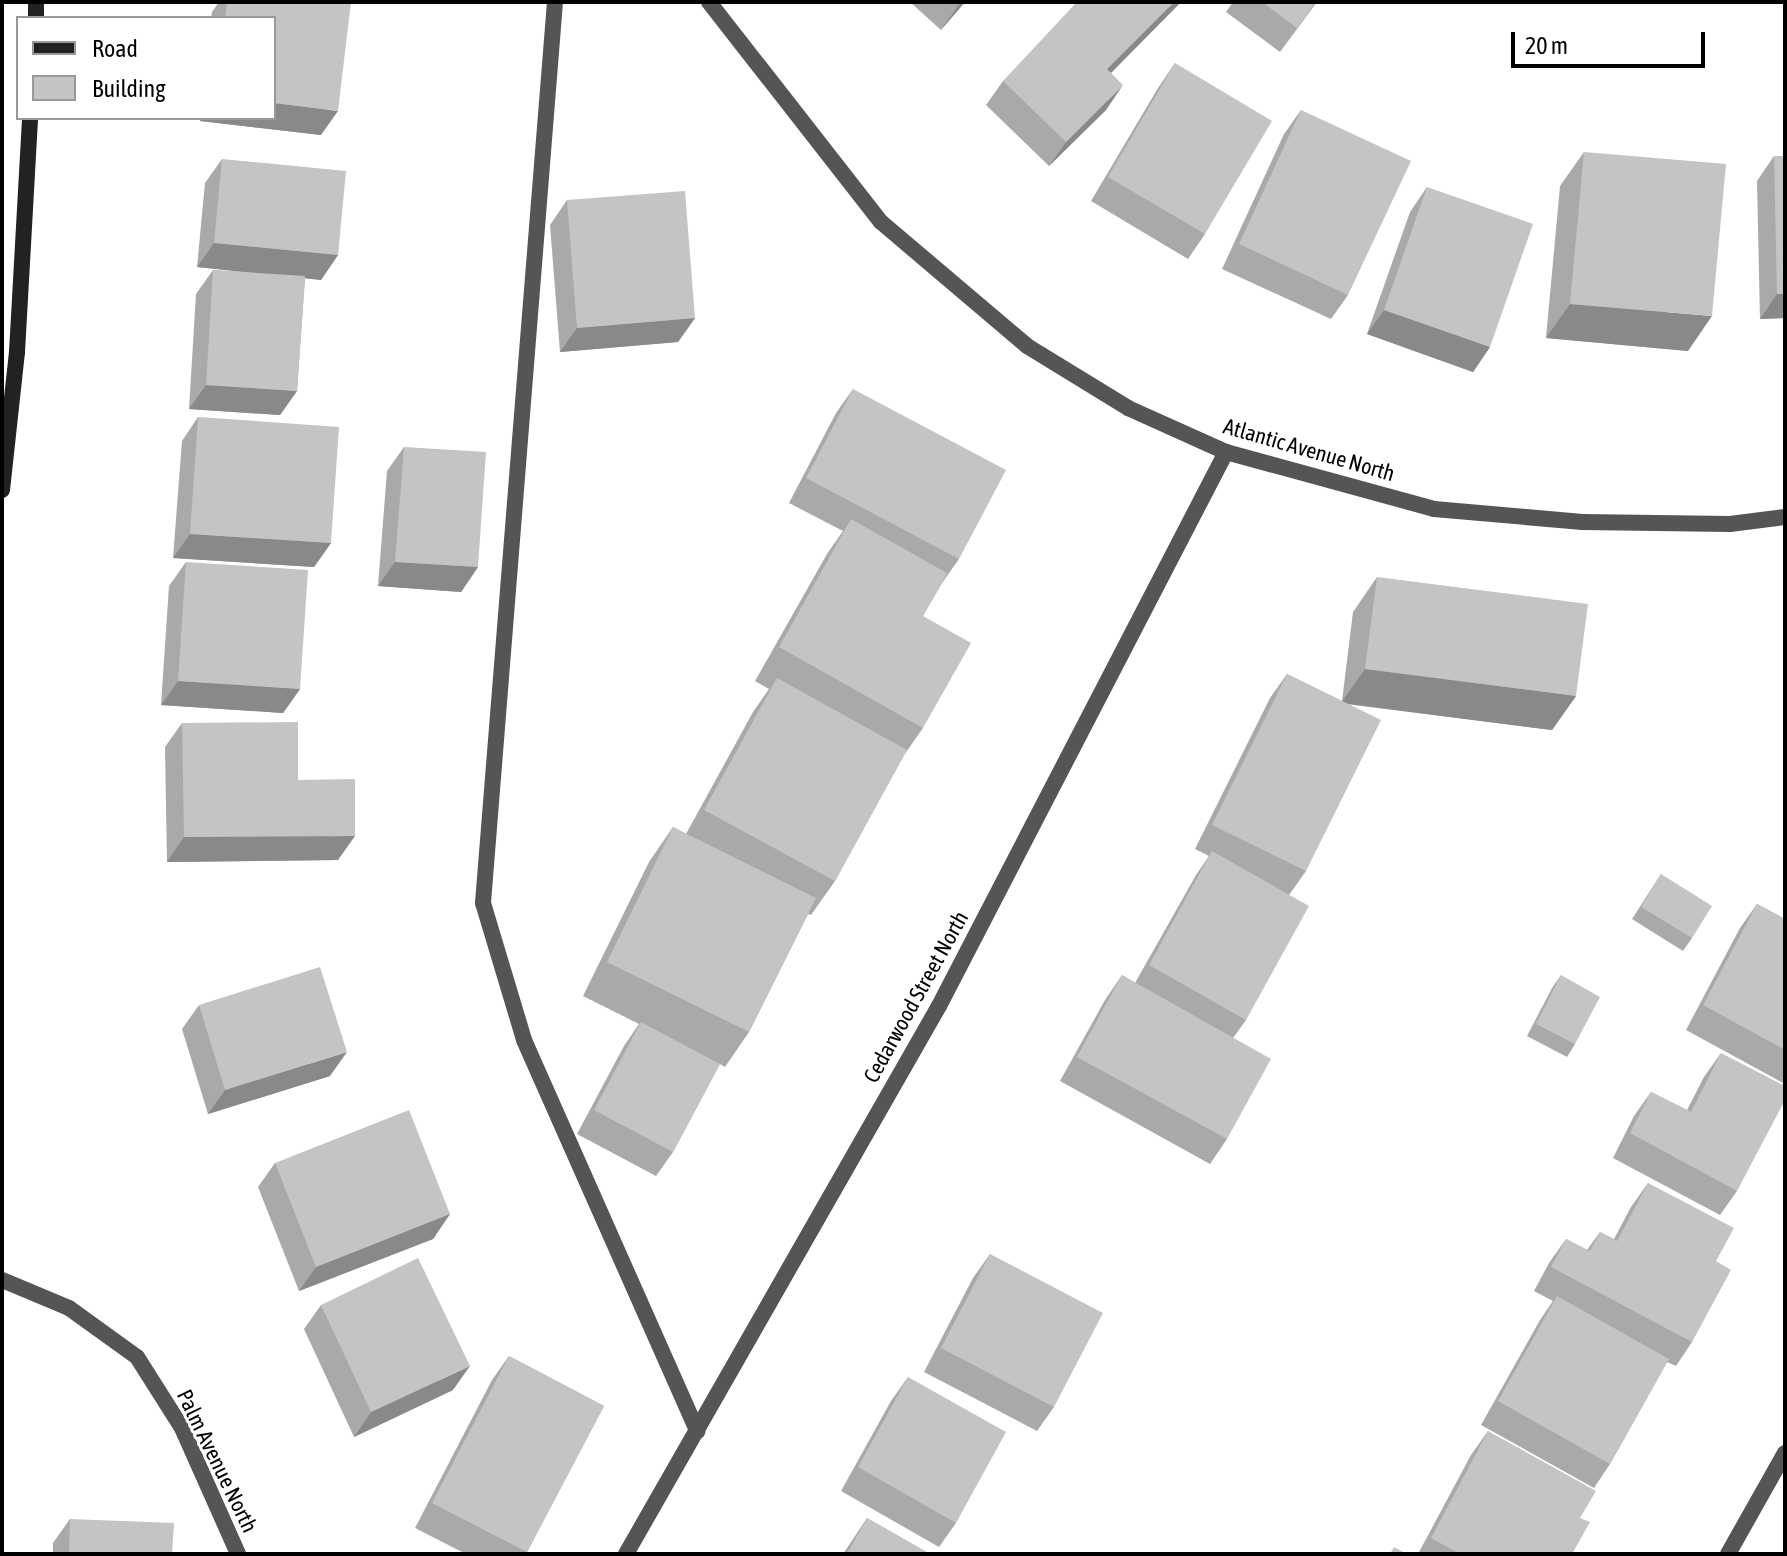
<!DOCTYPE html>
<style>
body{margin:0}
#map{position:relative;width:1787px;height:1556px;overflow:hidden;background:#fff;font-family:"Asap Condensed",sans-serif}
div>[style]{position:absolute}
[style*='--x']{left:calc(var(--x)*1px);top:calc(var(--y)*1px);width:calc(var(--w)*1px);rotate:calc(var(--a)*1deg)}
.lane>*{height:16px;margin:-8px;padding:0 8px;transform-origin:8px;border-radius:8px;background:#555}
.street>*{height:16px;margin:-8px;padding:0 8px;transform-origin:8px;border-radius:8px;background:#555}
.secondary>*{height:16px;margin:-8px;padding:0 8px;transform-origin:8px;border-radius:8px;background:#222}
.wall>*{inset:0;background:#a9a9a9}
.shaded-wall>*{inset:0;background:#898989}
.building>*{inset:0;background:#c4c4c4}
span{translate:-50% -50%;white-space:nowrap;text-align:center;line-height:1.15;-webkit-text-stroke:6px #fff;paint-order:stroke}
.street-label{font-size:22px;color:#000}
.frame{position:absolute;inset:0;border:4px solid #000;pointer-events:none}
.legend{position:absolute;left:16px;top:16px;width:260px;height:104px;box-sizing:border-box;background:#fff;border:2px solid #999;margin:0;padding:10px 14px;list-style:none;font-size:24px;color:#000}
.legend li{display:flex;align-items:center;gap:16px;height:40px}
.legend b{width:40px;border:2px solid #999}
.scale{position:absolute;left:1511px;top:32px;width:194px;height:36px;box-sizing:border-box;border:4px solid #000;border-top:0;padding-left:10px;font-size:24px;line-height:28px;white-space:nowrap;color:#000;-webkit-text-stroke:6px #fff;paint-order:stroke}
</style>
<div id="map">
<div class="lane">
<div style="--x:555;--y:2;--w:904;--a:94.57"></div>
<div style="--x:483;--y:903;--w:143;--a:73.3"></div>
<div style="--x:524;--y:1040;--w:428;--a:66.1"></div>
</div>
<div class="street">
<div style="--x:709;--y:2;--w:279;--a:52"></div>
<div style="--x:881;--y:222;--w:192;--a:40.3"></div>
<div style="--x:1027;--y:346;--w:119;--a:31.5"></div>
<div style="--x:1128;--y:408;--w:107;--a:24.2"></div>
<div style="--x:1226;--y:452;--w:216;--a:15.3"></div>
<div style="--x:1434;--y:509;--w:149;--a:5"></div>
<div style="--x:1582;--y:522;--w:148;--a:0.8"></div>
<div style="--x:1730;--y:524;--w:55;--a:-7.3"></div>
<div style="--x:2;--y:1280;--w:73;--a:22.7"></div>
<div style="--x:69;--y:1308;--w:84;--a:35.8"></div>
<div style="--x:137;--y:1357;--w:84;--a:57.6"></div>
<div style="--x:182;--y:1428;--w:138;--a:66"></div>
<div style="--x:626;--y:1554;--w:631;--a:-60.27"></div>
<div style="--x:939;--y:1006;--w:624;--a:-62.61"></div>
<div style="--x:1728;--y:1554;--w:116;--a:-60.6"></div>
</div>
<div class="secondary">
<div style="--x:36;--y:2;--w:16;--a:90"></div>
<div style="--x:2;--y:490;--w:139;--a:-83.8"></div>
<div style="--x:17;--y:352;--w:234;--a:-86.8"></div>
</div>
<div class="wall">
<div style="clip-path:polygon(219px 2px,351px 2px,321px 135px,200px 121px,200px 118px,274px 118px,274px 18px,211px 18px,212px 12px)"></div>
<div style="clip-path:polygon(910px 2px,965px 2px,941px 30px)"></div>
<div style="clip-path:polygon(1181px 2px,1111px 73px,1106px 110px,1049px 166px,986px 105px,1003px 81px)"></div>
<div style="clip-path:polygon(1233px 2px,1317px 2px,1280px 52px,1226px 12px)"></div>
<div style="clip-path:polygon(1175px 63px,1205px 234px,1188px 259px,1091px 201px,1158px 88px)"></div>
<div style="clip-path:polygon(1301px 110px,1348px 295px,1331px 319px,1222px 269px,1284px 134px)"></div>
<div style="clip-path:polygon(1584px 152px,1688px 351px,1546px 338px,1560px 186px)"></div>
<div style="clip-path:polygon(1774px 156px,1785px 156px,1785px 318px,1760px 319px,1757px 181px)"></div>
<div style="clip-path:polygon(222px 159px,338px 255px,321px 280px,305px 278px,297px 391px,280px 415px,189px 409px,196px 294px,213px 270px,246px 272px,197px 267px,205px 183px)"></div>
<div style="clip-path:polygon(1427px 187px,1490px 347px,1473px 372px,1367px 334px,1410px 212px)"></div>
<div style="clip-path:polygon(567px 200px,695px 318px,678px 342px,560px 352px,550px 225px)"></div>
<div style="clip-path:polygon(853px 389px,959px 559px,942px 583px,923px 616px,923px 728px,904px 755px,835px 881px,811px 915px,808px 914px,749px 1032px,725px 1067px,720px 1064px,673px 1152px,656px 1176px,577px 1134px,624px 1046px,639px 1024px,583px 996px,649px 862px,673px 827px,686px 834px,753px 712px,769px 689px,755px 681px,827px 554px,843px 531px,789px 503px,836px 413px)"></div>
<div style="clip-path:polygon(198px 417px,331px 543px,314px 567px,173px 558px,182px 441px)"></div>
<div style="clip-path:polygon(404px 447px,478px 567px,461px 592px,378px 586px,387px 471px)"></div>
<div style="clip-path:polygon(186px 562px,300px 689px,283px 713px,161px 705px,169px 586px)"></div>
<div style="clip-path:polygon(1377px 577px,1576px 696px,1552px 730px,1346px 704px,1306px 871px,1289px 895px,1246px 1020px,1233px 1038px,1227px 1139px,1210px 1164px,1060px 1081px,1105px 1000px,1122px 975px,1135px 983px,1196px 875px,1209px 856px,1195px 849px,1270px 698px,1287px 674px,1342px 701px,1353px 612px)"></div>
<div style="clip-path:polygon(182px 723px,298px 780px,338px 860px,167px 862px,165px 747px)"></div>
<div style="clip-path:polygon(1661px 874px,1692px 938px,1683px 951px,1632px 919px)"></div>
<div style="clip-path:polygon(1757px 904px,1785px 919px,1785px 1084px,1686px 1030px,1740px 928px)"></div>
<div style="clip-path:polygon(1561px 975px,1575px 1044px,1567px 1057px,1527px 1036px,1552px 988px)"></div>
<div style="clip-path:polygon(199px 1005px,330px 1076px,208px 1114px,182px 1029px)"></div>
<div style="clip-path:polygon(1721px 1053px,1737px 1191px,1720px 1215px,1613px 1158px,1634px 1116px,1651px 1092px,1687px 1110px,1704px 1077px)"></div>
<div style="clip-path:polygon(275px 1163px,450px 1214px,433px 1239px,299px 1291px,258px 1187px)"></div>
<div style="clip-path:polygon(1648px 1183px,1716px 1261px,1692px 1342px,1676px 1366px,1667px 1362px,1610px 1464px,1594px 1488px,1481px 1425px,1540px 1320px,1553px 1301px,1534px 1291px,1549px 1263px,1566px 1239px,1587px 1250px,1600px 1232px,1614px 1239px,1631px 1207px)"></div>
<div style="clip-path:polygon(990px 1254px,1054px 1407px,1037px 1431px,924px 1372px,973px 1278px)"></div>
<div style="clip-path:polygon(321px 1305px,453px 1390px,354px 1437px,304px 1329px)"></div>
<div style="clip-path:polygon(509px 1356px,604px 1406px,526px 1554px,466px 1554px,415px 1528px,492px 1380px)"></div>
<div style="clip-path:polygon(908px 1377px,956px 1523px,939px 1547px,841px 1491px,891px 1401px)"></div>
<div style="clip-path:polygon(1488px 1431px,1580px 1518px,1572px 1554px,1418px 1554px,1471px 1455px)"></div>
<div style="clip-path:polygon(867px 1518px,930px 1554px,843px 1554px)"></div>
<div style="clip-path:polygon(70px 1519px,172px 1554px,53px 1554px,53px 1543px)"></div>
</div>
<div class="shaded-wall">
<div style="clip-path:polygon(961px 2px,965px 2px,941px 30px,958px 6px)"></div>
<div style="clip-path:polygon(1174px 2px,1181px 2px,1090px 94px,1107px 69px)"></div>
<div style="clip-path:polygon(1123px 85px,1106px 110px,1049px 166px,1066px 142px)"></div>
<div style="clip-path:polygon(274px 103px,338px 111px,321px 135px,200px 121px,201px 118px,274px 118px)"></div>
<div style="clip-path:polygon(214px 243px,338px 255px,321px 280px,197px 267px)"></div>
<div style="clip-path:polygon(1777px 294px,1785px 294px,1785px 318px,1760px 319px)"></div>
<div style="clip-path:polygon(1570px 304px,1712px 316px,1688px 351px,1546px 338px)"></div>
<div style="clip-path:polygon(1384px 310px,1490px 347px,1473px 372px,1367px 334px)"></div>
<div style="clip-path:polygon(695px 318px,678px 342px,560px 352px,577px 328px)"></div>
<div style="clip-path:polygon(206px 385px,297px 391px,280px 415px,189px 409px)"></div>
<div style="clip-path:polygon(190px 534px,331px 543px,314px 567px,173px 558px)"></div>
<div style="clip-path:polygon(395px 562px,478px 567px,461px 592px,378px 586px)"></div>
<div style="clip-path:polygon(1365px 669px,1576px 696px,1552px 730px,1341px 703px)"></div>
<div style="clip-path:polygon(178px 681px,300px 689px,283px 713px,161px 705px)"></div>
<div style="clip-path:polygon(355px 836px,338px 860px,167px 862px,184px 837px)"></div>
<div style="clip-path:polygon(347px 1052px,330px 1076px,208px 1114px,225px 1090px)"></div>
<div style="clip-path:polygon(450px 1214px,433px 1239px,299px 1291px,316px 1267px)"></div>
<div style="clip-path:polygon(470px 1366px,453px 1390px,354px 1437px,371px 1412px)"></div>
</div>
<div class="building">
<div style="clip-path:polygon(227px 2px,351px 2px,338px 111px,274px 103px,274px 18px,225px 18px)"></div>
<div style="clip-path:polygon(1077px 2px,1174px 2px,1107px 69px,1123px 85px,1066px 142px,1003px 81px)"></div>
<div style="clip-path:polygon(1262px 2px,1316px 2px,1297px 28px)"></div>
<div style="clip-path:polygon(1175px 63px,1272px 121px,1205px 234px,1108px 177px)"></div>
<div style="clip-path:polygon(1301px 110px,1411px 161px,1348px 295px,1239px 244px)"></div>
<div style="clip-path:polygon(1584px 152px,1726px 164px,1712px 316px,1570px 304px)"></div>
<div style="clip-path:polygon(1774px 156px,1785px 156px,1785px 294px,1777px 294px)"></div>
<div style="clip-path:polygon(222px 159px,346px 171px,338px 255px,214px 243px)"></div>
<div style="clip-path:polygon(1427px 187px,1533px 224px,1490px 347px,1384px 310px)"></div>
<div style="clip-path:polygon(685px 191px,695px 318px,577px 328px,567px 200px)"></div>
<div style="clip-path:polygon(213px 270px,305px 276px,297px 391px,206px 385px)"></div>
<div style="clip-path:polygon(853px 389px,1006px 470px,959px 559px,806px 478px)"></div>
<div style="clip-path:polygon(198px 417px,339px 427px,331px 543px,190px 534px)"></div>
<div style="clip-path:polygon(404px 447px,486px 452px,478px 567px,395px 562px)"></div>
<div style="clip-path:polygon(851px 519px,947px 573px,923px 616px,971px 643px,923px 728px,779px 647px)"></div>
<div style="clip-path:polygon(186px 562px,308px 570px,300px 689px,178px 681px)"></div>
<div style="clip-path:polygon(1377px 577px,1588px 604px,1576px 696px,1365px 669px)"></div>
<div style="clip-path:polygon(1287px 674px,1381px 720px,1306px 871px,1212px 825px)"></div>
<div style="clip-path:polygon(777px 678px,907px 750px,835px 881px,704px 810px)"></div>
<div style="clip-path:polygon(298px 722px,298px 780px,355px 779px,355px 836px,184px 837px,182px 723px)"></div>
<div style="clip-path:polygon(673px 827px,816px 898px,749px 1032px,607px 962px)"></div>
<div style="clip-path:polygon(1212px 851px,1309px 906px,1246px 1020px,1149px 965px)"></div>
<div style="clip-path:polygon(1661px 874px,1712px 906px,1692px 938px,1641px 907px)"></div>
<div style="clip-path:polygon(1757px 904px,1785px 919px,1785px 1050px,1703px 1005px)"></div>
<div style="clip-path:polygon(320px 967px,347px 1052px,225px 1090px,199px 1005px)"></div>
<div style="clip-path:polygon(1122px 975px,1271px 1059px,1227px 1139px,1077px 1057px)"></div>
<div style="clip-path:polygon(1561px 975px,1600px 997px,1575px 1044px,1536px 1024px)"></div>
<div style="clip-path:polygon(641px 1022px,720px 1064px,673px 1152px,594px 1110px)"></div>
<div style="clip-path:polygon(1721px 1053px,1785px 1086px,1785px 1100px,1737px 1191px,1630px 1133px,1651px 1092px,1691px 1112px)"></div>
<div style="clip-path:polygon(409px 1110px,450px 1214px,316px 1267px,275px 1163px)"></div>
<div style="clip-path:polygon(1648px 1183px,1734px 1228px,1716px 1261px,1731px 1270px,1692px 1342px,1551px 1267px,1566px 1239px,1590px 1251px,1600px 1232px,1617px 1241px)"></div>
<div style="clip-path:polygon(990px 1254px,1103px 1313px,1054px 1407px,941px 1348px)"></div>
<div style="clip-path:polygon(418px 1258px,470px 1366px,371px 1412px,321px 1305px)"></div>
<div style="clip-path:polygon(1557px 1296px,1669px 1359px,1610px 1464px,1498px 1401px)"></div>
<div style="clip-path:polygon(509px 1356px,604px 1406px,527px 1552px,432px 1503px)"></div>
<div style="clip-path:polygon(908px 1377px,1006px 1432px,956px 1523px,858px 1467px)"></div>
<div style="clip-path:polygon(1488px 1431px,1596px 1491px,1580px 1518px,1590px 1522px,1572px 1554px,1460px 1554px,1431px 1538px)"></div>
<div style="clip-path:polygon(867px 1518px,930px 1554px,847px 1554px)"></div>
<div style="clip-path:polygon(70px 1519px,174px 1523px,172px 1554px,69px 1554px)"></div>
<div style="clip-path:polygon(1394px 1547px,1407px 1554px,1390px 1554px)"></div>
</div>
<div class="street-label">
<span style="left:1309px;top:450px;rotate:16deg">Atlantic Avenue North</span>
<span style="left:916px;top:997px;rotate:-61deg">Cedarwood Street North</span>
<span style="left:217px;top:1461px;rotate:64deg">Palm Avenue North</span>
</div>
<div class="frame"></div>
<ul class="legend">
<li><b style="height:10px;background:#222"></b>Road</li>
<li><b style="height:22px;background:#c4c4c4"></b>Building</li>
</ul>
<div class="scale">20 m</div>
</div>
